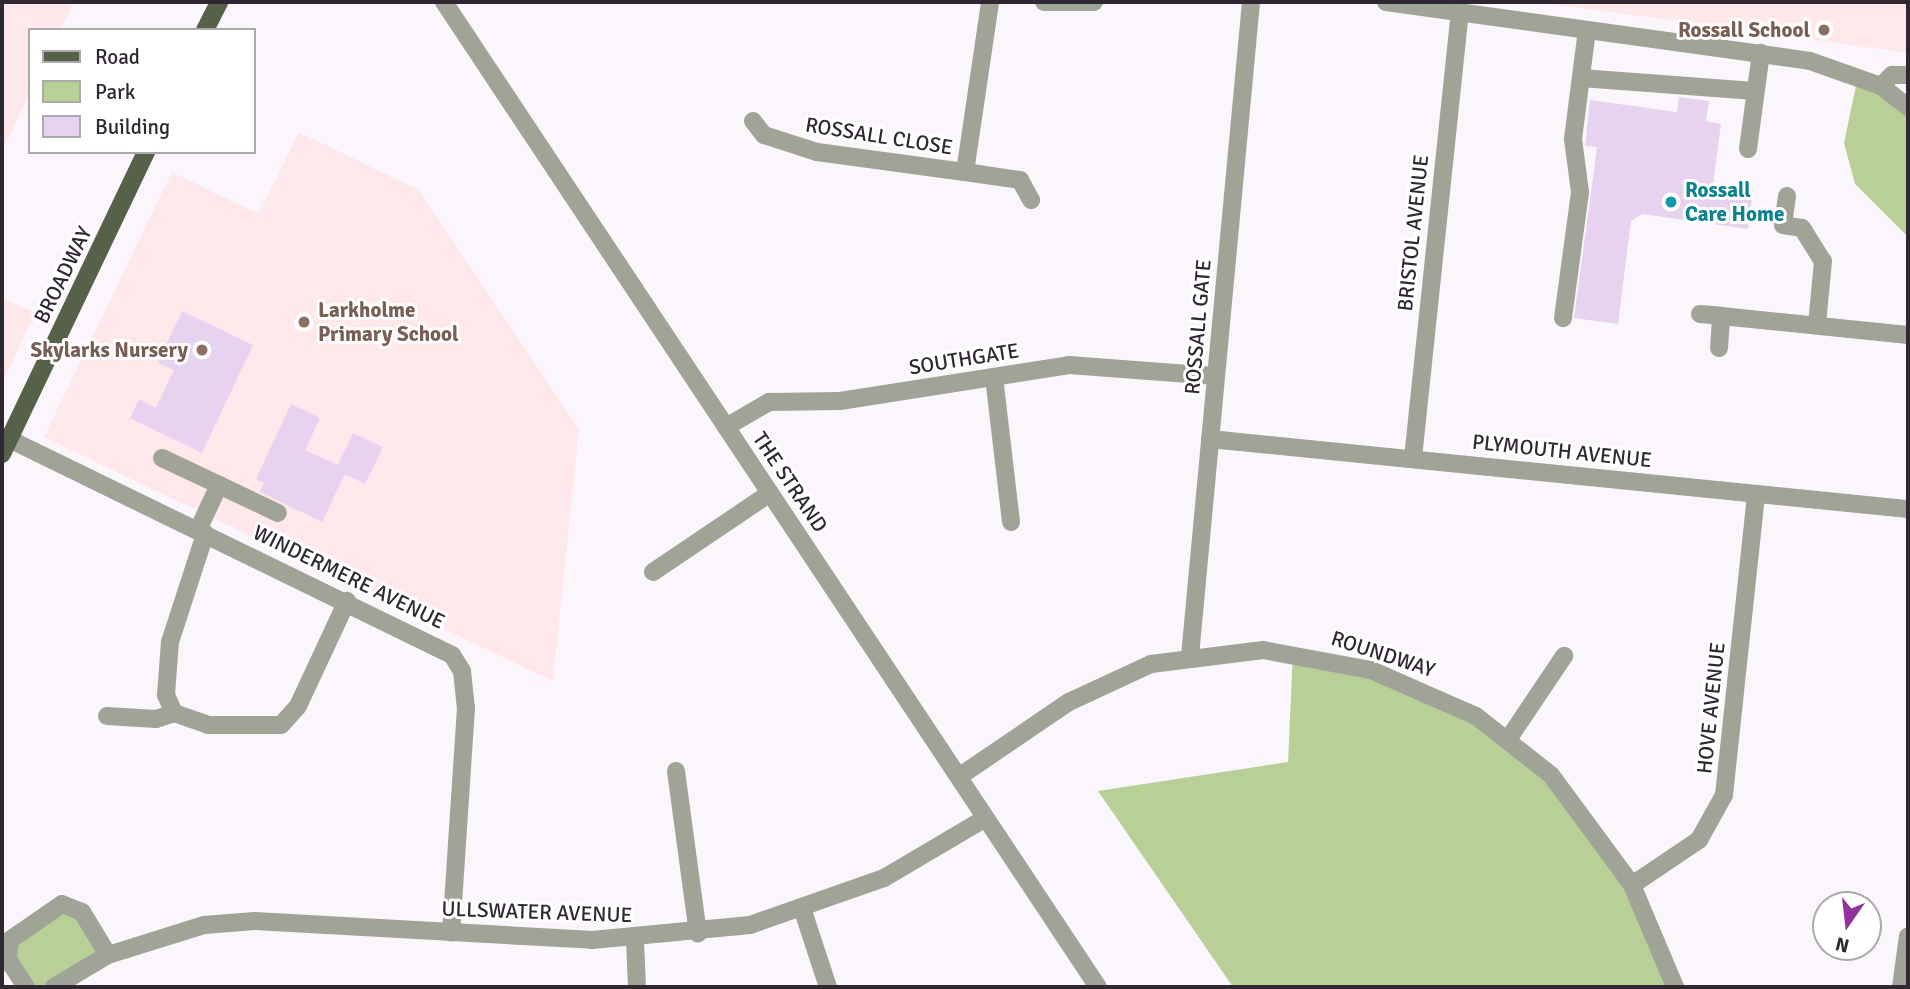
<!DOCTYPE html>
<style>
body{margin:0}
#map{position:relative;width:1910px;height:989px;overflow:hidden;background:#fbf6fc;font-family:Signika,sans-serif}
div>[style]{position:absolute}
[style*='--x']{left:calc(var(--x)*1px);top:calc(var(--y)*1px);width:calc(var(--w)*1px);rotate:calc(var(--a)*1deg)}
.education>*{inset:0;background:#fee8eb}
.green>*{inset:0;background:#b9cf98}
.building>*{inset:0;background:#e7d3ef}
.minor>*{height:18px;margin:-9px;padding:0 9px;transform-origin:9px;border-radius:9px;background:#9fa497}
.major>*{height:18px;margin:-9px;padding:0 9px;transform-origin:9px;border-radius:9px;background:#576049}
.dots>*{width:19px;height:19px;translate:-50% -50%;box-sizing:border-box;border:4px solid #fff;border-radius:50%}
span{translate:-50% -50%;white-space:nowrap;text-align:center;line-height:1.15;-webkit-text-stroke:6px #fff;paint-order:stroke}
.education-label{font-size:21px;color:#785e54;font-weight:700}
.right{translate:-100% -50%;text-align:right}
.left{translate:0 -50%;text-align:left}
.street-label{font-size:21px;color:#2f2732}
.culture-label{font-size:21px;color:#0d838f;font-weight:700}
.frame{position:absolute;inset:0;border:4px solid #2f2732;pointer-events:none}
.legend{position:absolute;left:28px;top:28px;width:228px;height:126px;box-sizing:border-box;background:#fff;border:2px solid #aca9ad;margin:0;padding:9px 12px;list-style:none;font-size:21px;color:#2f2732}
.legend li{display:flex;align-items:center;gap:14px;height:35px}
.legend b{width:35px;border:2px solid #aca9ad}
.north{position:absolute;left:1812px;top:891px;width:70px;height:70px;box-sizing:border-box;background:#fff;border:2px solid #aca9ad;border-radius:50%;rotate:194deg;font-size:19px;font-weight:700;line-height:28px;text-align:center;color:#2f2732}
.north::after{content:'';display:block;margin:auto;width:24px;height:32px;background:#90339d;clip-path:polygon(50% 0,100% 100%,50% 72%,0 100%)}
</style>
<div id="map">
<div class="education">
<div style="clip-path:polygon(2px 2px,74px 2px,60px 30px,30px 30px,30px 93px,2px 152px)"></div>
<div style="clip-path:polygon(1532px 2px,1908px 2px,1908px 53px,1687px 22px)"></div>
<div style="clip-path:polygon(299px 132px,419px 190px,579px 429px,553px 681px,44px 437px,172px 172px,259px 214px)"></div>
<div style="clip-path:polygon(2px 297px,35px 313px,2px 384px)"></div>
</div>
<div class="green">
<div style="clip-path:polygon(1858px 76px,1908px 107px,1908px 237px,1855px 184px,1844px 143px)"></div>
<div style="clip-path:polygon(1293px 652px,1335px 660px,1509px 738px,1610px 847px,1669px 987px,1233px 987px,1098px 791px,1288px 762px)"></div>
<div style="clip-path:polygon(72px 905px,108px 955px,54px 987px,26px 987px,10px 940px)"></div>
</div>
<div class="building">
<div style="clip-path:polygon(1679px 97px,1709px 101px,1706px 121px,1721px 124px,1713px 184px,1753px 190px,1748px 229px,1642px 214px,1631px 221px,1618px 324px,1574px 318px,1597px 147px,1585px 146px,1590px 100px,1677px 112px)"></div>
<div style="clip-path:polygon(182px 311px,253px 345px,202px 453px,130px 418px,139px 399px,156px 408px,174px 370px,158px 363px)"></div>
<div style="clip-path:polygon(291px 404px,320px 418px,305px 450px,338px 465px,353px 433px,383px 447px,365px 484px,345px 474px,322px 522px,260px 492px,264px 483px,256px 479px)"></div>
</div>
<div class="minor">
<div style="--x:444;--y:2;--w:1182;--a:56.42"></div>
<div style="--x:1044;--y:2;--w:50;--a:0"></div>
<div style="--x:1386;--y:2;--w:428;--a:7.9"></div>
<div style="--x:1810;--y:61;--w:75;--a:19.4"></div>
<div style="--x:1881;--y:86;--w:34;--a:38"></div>
<div style="--x:1581;--y:78;--w:174;--a:4.3"></div>
<div style="--x:1881;--y:86;--w:16;--a:-45"></div>
<div style="--x:1892;--y:75;--w:16;--a:0"></div>
<div style="--x:753;--y:121;--w:18;--a:52"></div>
<div style="--x:764;--y:135;--w:56;--a:17.8"></div>
<div style="--x:817;--y:152;--w:149;--a:7.7"></div>
<div style="--x:965;--y:172;--w:172;--a:-81.6"></div>
<div style="--x:1748;--y:149;--w:97;--a:-82.3"></div>
<div style="--x:965;--y:172;--w:56;--a:8.3"></div>
<div style="--x:1020;--y:180;--w:23;--a:61"></div>
<div style="--x:1787;--y:196;--w:29;--a:98"></div>
<div style="--x:1783;--y:225;--w:19;--a:9"></div>
<div style="--x:1802;--y:228;--w:39;--a:58"></div>
<div style="--x:1823;--y:261;--w:63;--a:95.4"></div>
<div style="--x:1700;--y:314;--w:21;--a:5"></div>
<div style="--x:1563;--y:318;--w:127;--a:-82.3"></div>
<div style="--x:1580;--y:192;--w:53;--a:-97.5"></div>
<div style="--x:1573;--y:139;--w:110;--a:-82.7"></div>
<div style="--x:1719;--y:348;--w:32;--a:-86"></div>
<div style="--x:1721;--y:316;--w:188;--a:5.8"></div>
<div style="--x:994;--y:377;--w:146;--a:83.3"></div>
<div style="--x:726;--y:427;--w:50;--a:-30.2"></div>
<div style="--x:769;--y:402;--w:71;--a:-0.8"></div>
<div style="--x:840;--y:401;--w:232;--a:-8.9"></div>
<div style="--x:1069;--y:365;--w:147;--a:4.3"></div>
<div style="--x:9;--y:439;--w:493;--a:26"></div>
<div style="--x:452;--y:655;--w:19;--a:58"></div>
<div style="--x:462;--y:671;--w:37;--a:84"></div>
<div style="--x:466;--y:708;--w:225;--a:93.8"></div>
<div style="--x:1210;--y:439;--w:702;--a:5.73"></div>
<div style="--x:162;--y:458;--w:63;--a:25.3"></div>
<div style="--x:1413;--y:458;--w:448;--a:-84"></div>
<div style="--x:198;--y:530;--w:50;--a:-65"></div>
<div style="--x:219;--y:485;--w:65;--a:25.4"></div>
<div style="--x:653;--y:572;--w:141;--a:-34"></div>
<div style="--x:1190;--y:656;--w:657;--a:-84.67"></div>
<div style="--x:174;--y:713;--w:20;--a:-114"></div>
<div style="--x:166;--y:695;--w:53;--a:-85.7"></div>
<div style="--x:170;--y:642;--w:114;--a:-72"></div>
<div style="--x:107;--y:716;--w:49;--a:3.5"></div>
<div style="--x:156;--y:719;--w:19;--a:-18"></div>
<div style="--x:174;--y:713;--w:36;--a:19"></div>
<div style="--x:208;--y:725;--w:73;--a:0"></div>
<div style="--x:281;--y:725;--w:25;--a:-48"></div>
<div style="--x:298;--y:706;--w:116;--a:-65"></div>
<div style="--x:1509;--y:738;--w:99;--a:-56.1"></div>
<div style="--x:676;--y:771;--w:164;--a:82.3"></div>
<div style="--x:960;--y:776;--w:132;--a:-34.2"></div>
<div style="--x:1069;--y:702;--w:90;--a:-24.9"></div>
<div style="--x:1151;--y:664;--w:113;--a:-7.1"></div>
<div style="--x:1263;--y:650;--w:110;--a:10.5"></div>
<div style="--x:1371;--y:670;--w:115;--a:23.7"></div>
<div style="--x:1476;--y:716;--w:95;--a:38.2"></div>
<div style="--x:1551;--y:775;--w:137;--a:53.6"></div>
<div style="--x:1632;--y:885;--w:111;--a:67.1"></div>
<div style="--x:1632;--y:885;--w:81;--a:-33.9"></div>
<div style="--x:1699;--y:840;--w:51;--a:-60.9"></div>
<div style="--x:1724;--y:795;--w:303;--a:-83.9"></div>
<div style="--x:803;--y:911;--w:80;--a:71.8"></div>
<div style="--x:635;--y:940;--w:47;--a:87.6"></div>
<div style="--x:26;--y:987;--w:33;--a:-123"></div>
<div style="--x:8;--y:959;--w:19;--a:-84"></div>
<div style="--x:10;--y:940;--w:63;--a:-34.7"></div>
<div style="--x:62;--y:904;--w:22;--a:22"></div>
<div style="--x:82;--y:912;--w:50;--a:58.8"></div>
<div style="--x:54;--y:987;--w:63;--a:-30.7"></div>
<div style="--x:108;--y:955;--w:101;--a:-17.4"></div>
<div style="--x:204;--y:925;--w:51;--a:-4.5"></div>
<div style="--x:255;--y:921;--w:338;--a:3.2"></div>
<div style="--x:592;--y:940;--w:159;--a:-5.4"></div>
<div style="--x:750;--y:925;--w:142;--a:-19.3"></div>
<div style="--x:884;--y:878;--w:118;--a:-30.5"></div>
<div style="--x:1901;--y:987;--w:51;--a:-82.2"></div>
</div>
<div class="major">
<div style="--x:205;--y:30;--w:31;--a:-63"></div>
<div style="--x:2;--y:454;--w:335;--a:-64.5"></div>
</div>
<div class="dots">
<div style="left:1824px;top:30px;background:#8d6e63"></div>
<div style="left:1671px;top:202px;background:#0f9aa8"></div>
<div style="left:304px;top:322px;background:#8d6e63"></div>
<div style="left:202px;top:350px;background:#8d6e63"></div>
</div>
<div class="education-label">
<span class="right" style="left:1810px;top:30px">Rossall School</span>
<span class="left" style="left:318px;top:322px">Larkholme<br>Primary School</span>
<span class="right" style="left:188px;top:350px">Skylarks Nursery</span>
</div>
<div class="street-label">
<span style="left:879px;top:136px;rotate:9deg">ROSSALL CLOSE</span>
<span style="left:1413px;top:233px;rotate:-84deg">BRISTOL AVENUE</span>
<span style="left:63px;top:275px;rotate:-64deg">BROADWAY</span>
<span style="left:1198px;top:327px;rotate:-85deg">ROSSALL GATE</span>
<span style="left:964px;top:359px;rotate:-9deg">SOUTHGATE</span>
<span style="left:1562px;top:451px;rotate:6deg">PLYMOUTH AVENUE</span>
<span style="left:790px;top:482px;rotate:56deg">THE STRAND</span>
<span style="left:349px;top:577px;rotate:26deg">WINDERMERE AVENUE</span>
<span style="left:1383px;top:654px;rotate:18deg">ROUNDWAY</span>
<span style="left:1711px;top:708px;rotate:-84deg">HOVE AVENUE</span>
<span style="left:537px;top:912px;rotate:2deg">ULLSWATER AVENUE</span>
</div>
<div class="culture-label">
<span class="left" style="left:1685px;top:202px">Rossall<br>Care Home</span>
</div>
<div class="frame"></div>
<ul class="legend">
<li><b style="height:9px;background:#576049"></b>Road</li>
<li><b style="height:19px;background:#b9cf98"></b>Park</li>
<li><b style="height:19px;background:#e7d3ef"></b>Building</li>
</ul>
<div class="north">N</div>
</div>
